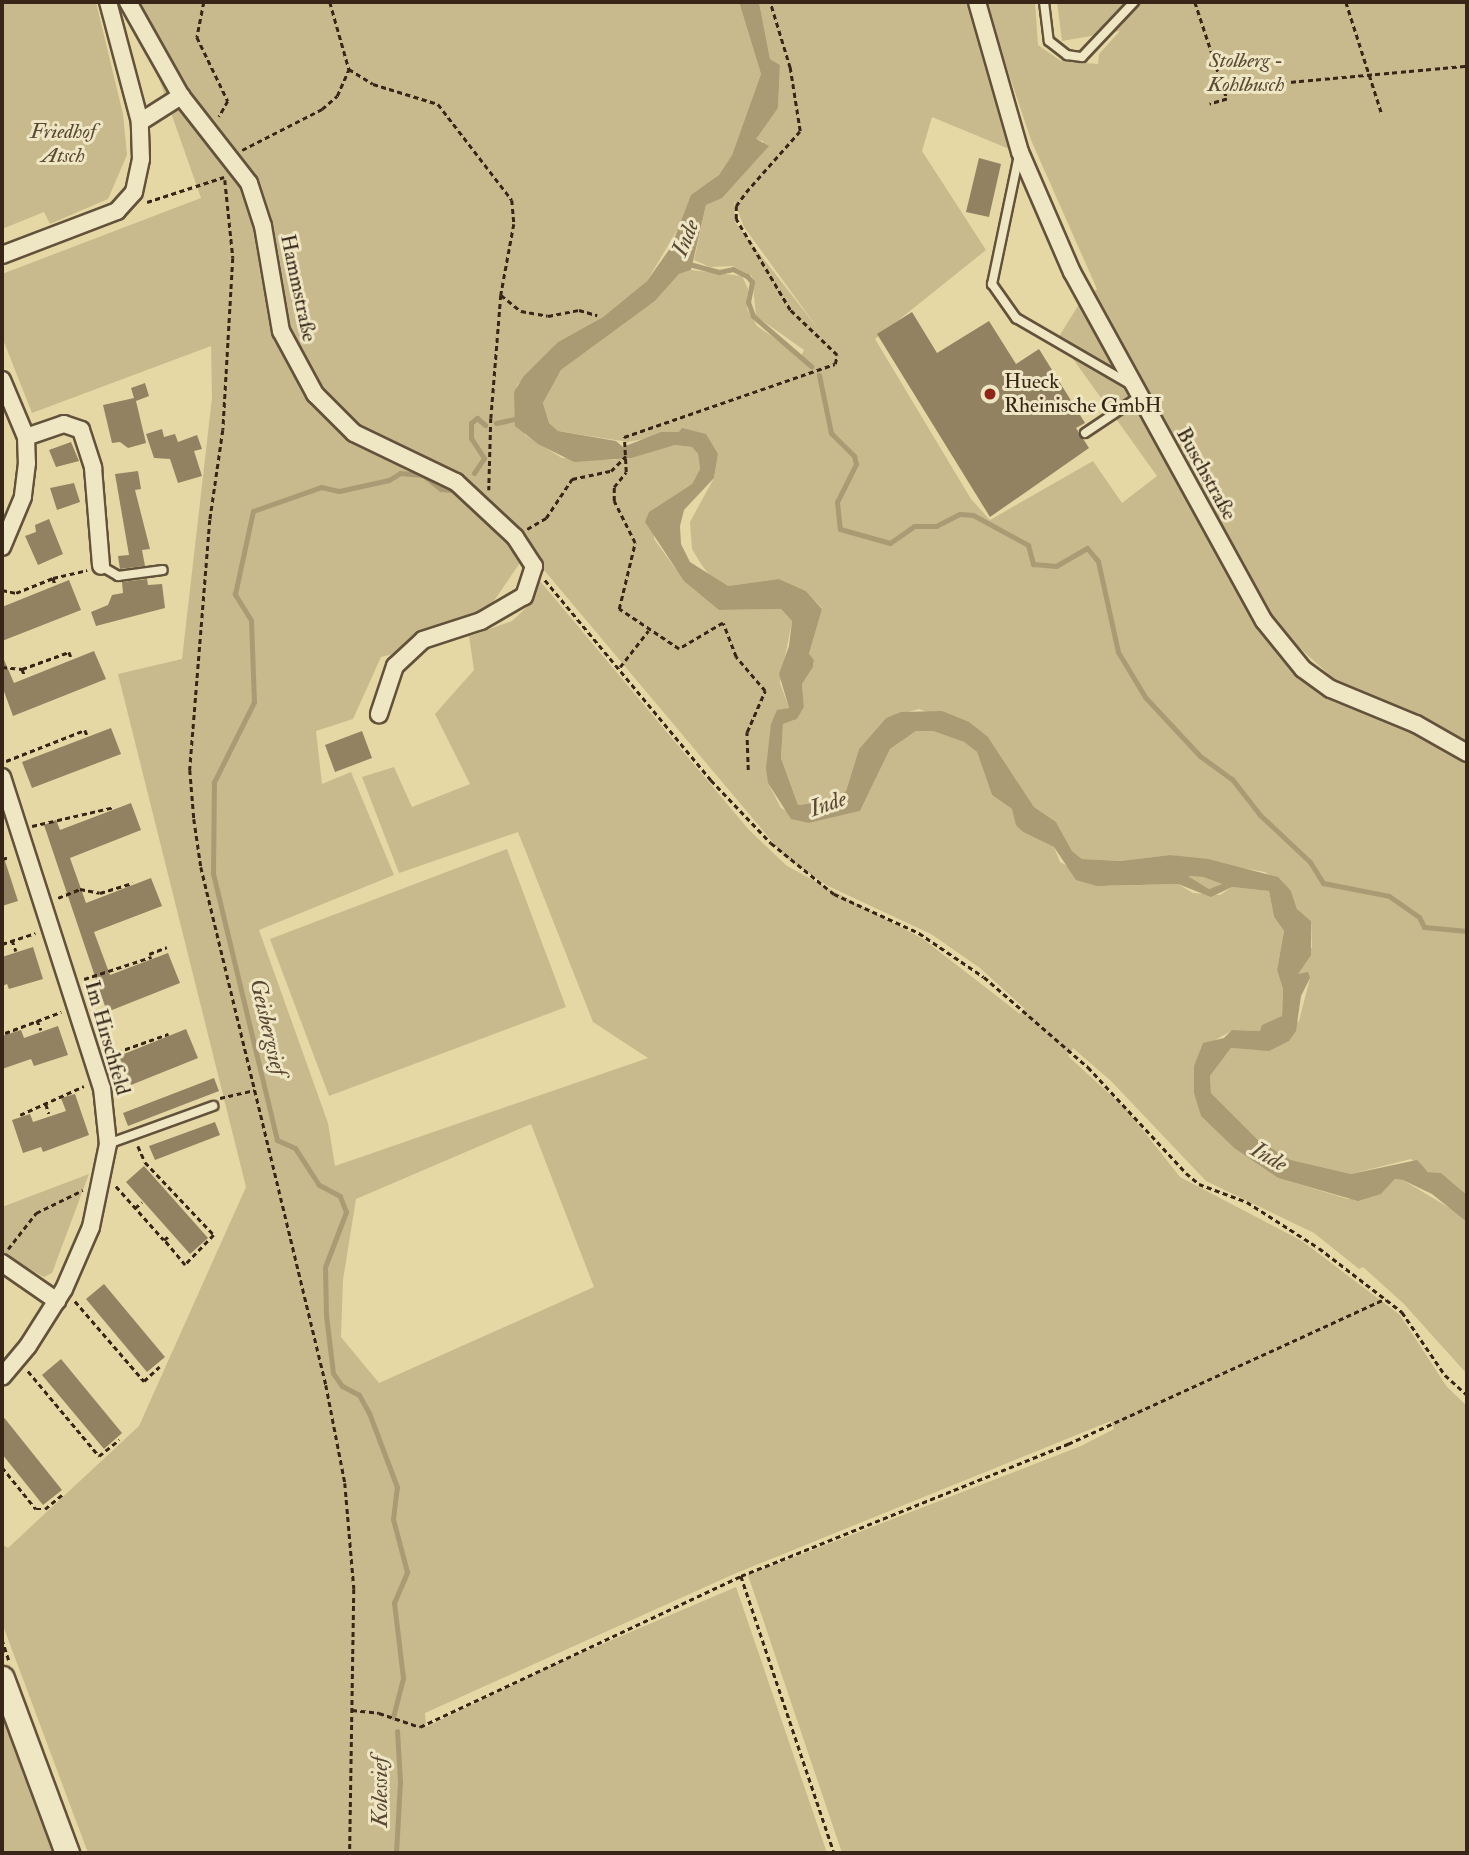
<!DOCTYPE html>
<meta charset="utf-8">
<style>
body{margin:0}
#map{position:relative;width:1469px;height:1855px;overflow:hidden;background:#e6d8a4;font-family:"IM FELL Double Pica",serif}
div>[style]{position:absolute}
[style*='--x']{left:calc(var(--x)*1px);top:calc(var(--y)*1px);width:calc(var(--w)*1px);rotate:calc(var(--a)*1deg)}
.green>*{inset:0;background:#c8ba8c}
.water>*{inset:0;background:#aa9b74}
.stream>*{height:5px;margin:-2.5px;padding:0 2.5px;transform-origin:2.5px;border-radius:2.5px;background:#aa9b74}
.building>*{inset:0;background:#928261}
.path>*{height:2.5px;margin-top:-1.25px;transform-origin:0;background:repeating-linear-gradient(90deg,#372518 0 5px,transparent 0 8.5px)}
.roads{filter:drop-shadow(2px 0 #63523b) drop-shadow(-2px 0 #63523b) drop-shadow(0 2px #63523b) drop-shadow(0 -2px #63523b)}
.lane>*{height:8px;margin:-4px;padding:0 4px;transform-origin:4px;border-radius:4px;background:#efe6c4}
.street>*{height:16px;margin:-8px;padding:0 8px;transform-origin:8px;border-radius:8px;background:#efe6c4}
.secondary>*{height:23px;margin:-11.5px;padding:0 11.5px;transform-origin:11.5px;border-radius:11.5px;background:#efe6c4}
.dots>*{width:19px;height:19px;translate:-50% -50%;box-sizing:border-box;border:4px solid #efe6c4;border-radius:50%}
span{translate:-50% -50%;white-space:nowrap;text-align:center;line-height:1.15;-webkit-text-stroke:6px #efe6c4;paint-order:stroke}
.park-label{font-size:21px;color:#5b4a35;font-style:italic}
.street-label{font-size:21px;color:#372518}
.poi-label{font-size:21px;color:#372518}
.left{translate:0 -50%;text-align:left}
.water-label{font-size:23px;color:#5a4834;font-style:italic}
.frame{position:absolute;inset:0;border:4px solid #372518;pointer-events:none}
</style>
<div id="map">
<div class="green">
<div style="clip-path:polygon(2px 2px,96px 2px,123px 114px,127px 155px,108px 199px,50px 224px,44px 212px,2px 229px)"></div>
<div style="clip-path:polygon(evenodd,132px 2px,739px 2px,761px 74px,732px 155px,719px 175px,701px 190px,647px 281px,603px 317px,558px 342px,517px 385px,515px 399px,525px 435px,562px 458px,614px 460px,675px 445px,692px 447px,698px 454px,700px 469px,692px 484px,657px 507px,654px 539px,675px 568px,719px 610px,781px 609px,792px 621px,780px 683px,789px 708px,777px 711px,768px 783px,781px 808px,809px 823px,860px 811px,890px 749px,916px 731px,933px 731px,964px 742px,977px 752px,992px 795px,1012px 809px,1023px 832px,1054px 847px,1060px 862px,1107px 886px,1178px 884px,1193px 893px,1220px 895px,1232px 887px,1269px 891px,1274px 917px,1284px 931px,1277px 970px,1283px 989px,1282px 1016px,1260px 1031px,1233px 1030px,1201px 1048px,1194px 1078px,1201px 1116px,1234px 1148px,1278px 1178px,1348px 1199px,1381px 1194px,1395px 1179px,1403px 1180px,1456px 1212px,1467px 1202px,1467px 1374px,1404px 1304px,1363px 1267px,1359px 1269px,1314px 1233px,1206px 1181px,1111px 1081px,1073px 1048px,1068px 1056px,1127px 1110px,1180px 1177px,1302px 1241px,1400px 1315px,1447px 1387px,1467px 1406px,1467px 1853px,842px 1853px,748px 1575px,1081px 1446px,1114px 1429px,1111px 1421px,734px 1574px,425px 1713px,426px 1727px,551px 1666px,736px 1587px,827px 1853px,88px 1853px,2px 1623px,2px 1544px,8px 1548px,139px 1426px,246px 1187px,118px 674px,182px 659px,212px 398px,211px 346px,32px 413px,2px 337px,2px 274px,201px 198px,132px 2px,528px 551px,786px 858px,828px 886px,931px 934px,980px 968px,1025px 1009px,1020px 1014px,923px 939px,787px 866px,749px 830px,540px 581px,528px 606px,512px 621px,470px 636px,528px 551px,132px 2px,469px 636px,474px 670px,435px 714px,470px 784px,412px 807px,394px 767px,362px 777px,399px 873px,518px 832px,593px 1022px,648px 1058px,335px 1166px,328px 1123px,259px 930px,394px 875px,351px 772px,322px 784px,316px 731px,353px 719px,381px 657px,469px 636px,132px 2px,531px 1124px,594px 1287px,379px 1383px,341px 1337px,343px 1280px,356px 1199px,531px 1124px)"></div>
<div style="clip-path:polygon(evenodd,759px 2px,972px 2px,1014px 151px,932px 117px,922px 151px,986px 250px,875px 339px,971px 499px,990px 520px,1093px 461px,1122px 503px,1157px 476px,1058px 338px,1081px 301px,1097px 289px,1031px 140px,985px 2px,1035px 2px,1038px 45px,1061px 61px,1098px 64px,1099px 54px,1120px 31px,1062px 41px,1057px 2px,1467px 2px,1467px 745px,1335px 680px,1281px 631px,1193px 472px,1186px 495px,1240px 598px,1289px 668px,1334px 702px,1412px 728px,1467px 760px,1467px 1195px,1441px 1173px,1429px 1172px,1411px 1159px,1351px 1174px,1291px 1160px,1258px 1140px,1211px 1093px,1210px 1076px,1231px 1048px,1259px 1050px,1299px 1021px,1310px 978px,1298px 974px,1312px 947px,1311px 921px,1297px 909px,1291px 891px,1265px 872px,1170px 855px,1123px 861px,1082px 859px,1072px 851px,1056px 822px,1034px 807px,988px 737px,919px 709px,886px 718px,859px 749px,846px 791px,830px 801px,798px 805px,781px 758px,783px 724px,797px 719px,804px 707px,802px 684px,813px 667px,814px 660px,809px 655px,822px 608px,806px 591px,779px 579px,728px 586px,711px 577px,701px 564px,692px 549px,690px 522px,714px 478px,718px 454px,679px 432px,628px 442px,558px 431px,549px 423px,543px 403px,561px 370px,655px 301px,679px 274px,691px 270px,742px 276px,748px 289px,747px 309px,757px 326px,801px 356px,804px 350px,756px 316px,752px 276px,733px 266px,710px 267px,694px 260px,706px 205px,722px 196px,764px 151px,763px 141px,756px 140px,758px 134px,778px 108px,780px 65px,770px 59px,759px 2px,734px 201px,744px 227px,819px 330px,735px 222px,734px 201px)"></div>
<div style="clip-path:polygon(507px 849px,566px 1007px,329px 1096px,270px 939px)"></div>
<div style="clip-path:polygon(1188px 876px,1203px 877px,1222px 884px,1209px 889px)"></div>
<div style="clip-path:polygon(89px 1174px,52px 1273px,44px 1277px,3px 1255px,2px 1207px)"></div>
<div style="clip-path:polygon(2px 1709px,59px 1853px,2px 1853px)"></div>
</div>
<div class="water">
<div style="clip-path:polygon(evenodd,739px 2px,759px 2px,770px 59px,780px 65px,778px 108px,756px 139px,769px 146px,722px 198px,706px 205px,691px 270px,679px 274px,655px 301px,561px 370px,543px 403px,549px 423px,558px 431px,616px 441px,623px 447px,661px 432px,679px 432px,682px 428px,706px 434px,718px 454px,714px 478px,684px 510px,680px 526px,681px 544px,690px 562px,728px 586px,779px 579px,806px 591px,822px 609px,809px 654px,814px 660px,813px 667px,802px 684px,804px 707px,797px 719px,783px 724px,781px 758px,798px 805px,830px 801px,846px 791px,859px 749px,886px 718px,901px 712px,942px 711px,969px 722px,988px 737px,1034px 807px,1056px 822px,1072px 851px,1082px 859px,1121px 861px,1170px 855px,1208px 859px,1278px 877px,1291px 891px,1297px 909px,1311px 921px,1311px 955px,1298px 974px,1308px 972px,1310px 978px,1301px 996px,1296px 1031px,1289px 1041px,1269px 1051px,1231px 1048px,1210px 1076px,1211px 1093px,1258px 1140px,1291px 1160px,1351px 1174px,1417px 1160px,1428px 1172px,1441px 1173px,1467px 1195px,1467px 1222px,1432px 1194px,1403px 1180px,1395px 1179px,1381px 1194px,1358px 1201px,1278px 1178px,1234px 1148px,1201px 1116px,1194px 1093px,1194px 1066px,1203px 1043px,1224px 1038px,1232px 1030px,1260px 1031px,1262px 1025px,1282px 1016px,1283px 989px,1277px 970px,1284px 931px,1274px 917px,1269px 891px,1232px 887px,1211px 897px,1178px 884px,1097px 886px,1076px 880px,1054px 847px,1023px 832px,1016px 825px,1012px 809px,992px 795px,977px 752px,964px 742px,933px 731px,916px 731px,890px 749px,860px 811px,809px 823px,791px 819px,768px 783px,766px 768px,771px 724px,777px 710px,789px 708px,779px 674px,789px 646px,792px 621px,781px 609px,719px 610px,684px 581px,645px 522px,649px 512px,692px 484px,700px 469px,698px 454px,692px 447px,675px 445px,631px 458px,574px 462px,538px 444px,515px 426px,514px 392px,523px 377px,558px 342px,603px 317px,647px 281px,671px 247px,691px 195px,719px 175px,732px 155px,761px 74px,739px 2px,1188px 876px,1203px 877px,1222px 884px,1209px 889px,1188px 876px)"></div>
</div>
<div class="stream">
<div style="--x:689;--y:264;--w:31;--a:15"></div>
<div style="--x:719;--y:272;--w:14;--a:-12"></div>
<div style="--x:733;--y:269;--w:16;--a:27"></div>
<div style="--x:747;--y:276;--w:8;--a:50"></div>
<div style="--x:752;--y:282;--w:20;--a:101"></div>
<div style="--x:748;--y:302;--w:15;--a:70"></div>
<div style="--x:753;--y:316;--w:77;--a:40.8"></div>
<div style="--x:819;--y:375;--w:59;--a:78.3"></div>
<div style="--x:831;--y:433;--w:33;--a:45"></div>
<div style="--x:854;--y:456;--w:8;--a:76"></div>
<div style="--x:856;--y:464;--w:42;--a:116.6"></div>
<div style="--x:837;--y:502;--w:27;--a:84"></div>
<div style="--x:840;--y:529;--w:52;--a:15.6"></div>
<div style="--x:890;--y:543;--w:29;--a:-35"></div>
<div style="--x:914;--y:526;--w:22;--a:0"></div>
<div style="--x:936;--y:526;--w:27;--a:-27"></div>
<div style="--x:960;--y:514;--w:13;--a:4"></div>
<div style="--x:973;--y:515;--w:63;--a:28.6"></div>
<div style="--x:1028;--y:545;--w:20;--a:75"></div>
<div style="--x:1033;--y:564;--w:23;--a:5"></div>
<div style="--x:1056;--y:566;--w:36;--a:-30"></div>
<div style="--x:1087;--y:548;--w:17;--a:50"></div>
<div style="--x:1098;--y:561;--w:93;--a:77.6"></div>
<div style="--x:1118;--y:652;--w:52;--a:59"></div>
<div style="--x:1145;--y:697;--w:81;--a:47"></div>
<div style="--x:1200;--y:756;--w:39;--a:36"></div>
<div style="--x:1232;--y:779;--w:46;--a:52.1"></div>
<div style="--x:1260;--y:815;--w:69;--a:43.2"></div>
<div style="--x:1310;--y:862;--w:25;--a:58"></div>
<div style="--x:1323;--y:883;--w:67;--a:11.1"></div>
<div style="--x:1389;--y:896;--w:37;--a:35"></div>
<div style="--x:1419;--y:917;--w:11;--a:63"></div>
<div style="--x:1424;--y:927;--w:43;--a:5.3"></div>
<div style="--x:496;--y:423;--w:25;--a:-12"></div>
<div style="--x:474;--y:473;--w:18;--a:-56"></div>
<div style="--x:484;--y:458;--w:24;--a:-123"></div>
<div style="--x:471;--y:438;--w:15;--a:-90"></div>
<div style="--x:471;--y:423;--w:8;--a:-40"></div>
<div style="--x:477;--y:418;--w:11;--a:41"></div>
<div style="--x:393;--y:1717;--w:40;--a:-75.6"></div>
<div style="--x:403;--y:1678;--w:76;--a:-96.8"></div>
<div style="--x:394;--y:1603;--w:34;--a:-67"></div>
<div style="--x:407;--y:1572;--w:55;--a:-104.8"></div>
<div style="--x:393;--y:1519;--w:32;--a:-83"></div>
<div style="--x:397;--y:1487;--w:79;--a:-110.7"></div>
<div style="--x:369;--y:1413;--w:21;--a:-119"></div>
<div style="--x:359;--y:1395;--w:19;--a:-152"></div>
<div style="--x:342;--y:1386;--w:16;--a:-125"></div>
<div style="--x:333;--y:1373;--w:58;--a:-96.9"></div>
<div style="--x:326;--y:1315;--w:48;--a:-91.2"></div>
<div style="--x:325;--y:1267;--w:59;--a:-69.1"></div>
<div style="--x:346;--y:1212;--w:17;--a:-111"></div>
<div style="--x:340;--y:1196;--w:24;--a:-152"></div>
<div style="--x:319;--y:1185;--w:44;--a:-123"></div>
<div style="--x:295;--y:1148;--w:20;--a:-156"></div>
<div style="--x:277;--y:1140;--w:275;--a:-103.5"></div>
<div style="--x:213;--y:873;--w:91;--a:-89.4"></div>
<div style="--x:214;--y:782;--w:89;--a:-63.4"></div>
<div style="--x:254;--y:702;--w:82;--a:-92.1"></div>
<div style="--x:251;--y:620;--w:31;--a:-122"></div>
<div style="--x:235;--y:594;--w:85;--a:-77.8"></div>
<div style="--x:253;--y:511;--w:72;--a:-19.4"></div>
<div style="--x:321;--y:487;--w:18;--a:13"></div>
<div style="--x:339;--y:491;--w:51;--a:-12.4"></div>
<div style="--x:389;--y:480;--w:13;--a:-32"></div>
<div style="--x:400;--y:473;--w:23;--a:5"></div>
<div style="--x:423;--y:475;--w:23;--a:38"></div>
<div style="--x:441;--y:489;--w:11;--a:5"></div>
<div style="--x:396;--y:1853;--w:72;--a:-86.8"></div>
<div style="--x:400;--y:1781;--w:50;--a:-93.4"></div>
</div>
<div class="building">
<div style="clip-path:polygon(979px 158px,1001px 164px,989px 217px,966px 212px)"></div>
<div style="clip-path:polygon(912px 312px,937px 353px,989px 321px,1016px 364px,1039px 349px,1085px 423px,1076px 428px,1089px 448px,990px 517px,877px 334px)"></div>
<div style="clip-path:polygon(145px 383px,149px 396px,136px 401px,146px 443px,128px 448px,120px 442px,112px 443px,103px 405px,134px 398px,131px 388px)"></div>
<div style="clip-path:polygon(162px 429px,164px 437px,175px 434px,178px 442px,197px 435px,202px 449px,194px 451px,202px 476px,178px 483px,170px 459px,154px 458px,146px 434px)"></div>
<div style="clip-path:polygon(71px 442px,79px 461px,56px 467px,49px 450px)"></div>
<div style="clip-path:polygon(138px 471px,141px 489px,135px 490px,150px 549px,142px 550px,145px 566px,120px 569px,118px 556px,129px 555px,115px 474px)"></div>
<div style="clip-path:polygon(74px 483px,80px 502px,57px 510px,50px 488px)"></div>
<div style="clip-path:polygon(49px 519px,63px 554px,38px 565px,25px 536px,36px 532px,35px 525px)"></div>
<div style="clip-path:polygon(147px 579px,148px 585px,162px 584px,165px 608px,96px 626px,91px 612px,108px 605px,112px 595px,123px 593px,122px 582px)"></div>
<div style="clip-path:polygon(69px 580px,81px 610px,2px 641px,2px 607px)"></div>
<div style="clip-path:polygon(94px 651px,106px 679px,13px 716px,2px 686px,2px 655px,14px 683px)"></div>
<div style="clip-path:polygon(111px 728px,121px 754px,32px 788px,22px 762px)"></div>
<div style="clip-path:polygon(362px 731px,372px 758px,335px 772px,325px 745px)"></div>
<div style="clip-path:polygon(131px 803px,141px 830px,70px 858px,86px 903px,151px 878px,162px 906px,94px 932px,110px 975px,168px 953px,180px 983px,107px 1012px,44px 825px,56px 820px,60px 830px)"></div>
<div style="clip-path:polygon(4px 858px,18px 901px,2px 906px,2px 859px)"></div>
<div style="clip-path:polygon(33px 947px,43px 979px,9px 989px,7px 984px,2px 986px,2px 957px)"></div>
<div style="clip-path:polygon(58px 1026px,68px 1055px,34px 1066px,31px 1059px,2px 1069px,2px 1036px,21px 1030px,24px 1038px)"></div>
<div style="clip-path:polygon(186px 1029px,198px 1058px,131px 1085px,119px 1056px)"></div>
<div style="clip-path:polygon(214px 1078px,219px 1091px,128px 1126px,123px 1113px)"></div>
<div style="clip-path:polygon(75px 1094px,89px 1135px,43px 1152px,41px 1147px,23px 1153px,12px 1120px,30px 1114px,33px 1122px,66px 1111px,61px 1098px)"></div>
<div style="clip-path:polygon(215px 1122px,220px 1135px,155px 1160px,149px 1146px)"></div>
<div style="clip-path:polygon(144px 1166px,208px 1238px,190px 1254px,126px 1182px)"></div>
<div style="clip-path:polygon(104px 1284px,165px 1357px,147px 1372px,86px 1299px)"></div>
<div style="clip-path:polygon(61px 1359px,122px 1433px,104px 1449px,42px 1375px)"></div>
<div style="clip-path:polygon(2px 1415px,62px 1490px,43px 1505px,2px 1454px)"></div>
</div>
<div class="path">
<div style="--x:204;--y:2;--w:36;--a:101"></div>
<div style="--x:197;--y:37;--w:71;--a:64.2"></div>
<div style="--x:228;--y:101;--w:18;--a:119"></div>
<div style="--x:330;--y:2;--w:70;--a:74.2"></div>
<div style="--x:349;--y:69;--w:28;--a:32"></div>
<div style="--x:373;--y:84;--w:68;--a:17.1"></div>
<div style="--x:438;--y:104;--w:121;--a:52.4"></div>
<div style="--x:512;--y:200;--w:24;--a:85"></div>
<div style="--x:514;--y:224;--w:72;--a:100.4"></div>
<div style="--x:501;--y:295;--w:123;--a:94.6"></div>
<div style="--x:491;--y:418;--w:72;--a:91.6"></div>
<div style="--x:1195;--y:2;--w:102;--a:71.7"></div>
<div style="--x:1227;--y:99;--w:18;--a:164"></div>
<div style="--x:1346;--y:2;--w:118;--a:72.2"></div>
<div style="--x:1223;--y:88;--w:245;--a:-5.2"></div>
<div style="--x:242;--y:150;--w:90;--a:-27.1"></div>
<div style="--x:322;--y:109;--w:20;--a:-41"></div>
<div style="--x:337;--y:96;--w:30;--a:-66"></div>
<div style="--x:225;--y:180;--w:78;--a:84.1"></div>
<div style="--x:233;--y:258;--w:172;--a:93.3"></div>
<div style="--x:223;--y:430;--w:91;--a:98.2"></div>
<div style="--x:210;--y:520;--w:251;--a:94.6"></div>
<div style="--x:190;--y:770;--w:49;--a:85.3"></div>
<div style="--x:194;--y:819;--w:49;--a:81.7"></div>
<div style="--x:201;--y:867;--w:533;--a:76.43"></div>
<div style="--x:326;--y:1385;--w:100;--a:79"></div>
<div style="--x:345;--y:1483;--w:106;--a:85.1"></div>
<div style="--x:354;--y:1589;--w:264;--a:90.9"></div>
<div style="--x:147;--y:202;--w:81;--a:-18"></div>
<div style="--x:501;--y:295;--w:26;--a:39"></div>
<div style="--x:521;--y:311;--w:27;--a:10"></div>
<div style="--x:548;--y:316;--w:32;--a:-11"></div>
<div style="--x:579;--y:310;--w:19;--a:16"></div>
<div style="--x:527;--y:529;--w:22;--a:-30"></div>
<div style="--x:546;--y:518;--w:47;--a:-56.3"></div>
<div style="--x:572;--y:479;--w:40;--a:-12"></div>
<div style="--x:611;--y:471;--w:21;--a:-45"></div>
<div style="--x:53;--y:578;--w:35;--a:-13"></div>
<div style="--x:545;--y:580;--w:260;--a:50.3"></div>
<div style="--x:711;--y:780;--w:87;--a:46.4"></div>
<div style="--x:771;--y:843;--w:81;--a:39"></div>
<div style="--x:834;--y:894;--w:94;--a:24.6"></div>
<div style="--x:919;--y:933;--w:78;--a:34.1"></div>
<div style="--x:984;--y:977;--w:138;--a:40.9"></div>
<div style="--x:1088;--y:1067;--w:144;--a:47.2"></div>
<div style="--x:1186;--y:1173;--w:17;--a:40"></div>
<div style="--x:1199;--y:1184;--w:51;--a:20.6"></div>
<div style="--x:1247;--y:1202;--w:85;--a:32.6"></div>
<div style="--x:1319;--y:1248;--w:105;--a:37.6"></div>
<div style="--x:1402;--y:1312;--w:76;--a:55.7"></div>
<div style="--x:1445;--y:1375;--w:30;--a:42"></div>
<div style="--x:2;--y:590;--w:14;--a:12"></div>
<div style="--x:16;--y:593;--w:40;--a:-22"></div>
<div style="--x:53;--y:578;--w:6;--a:72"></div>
<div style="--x:2;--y:667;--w:20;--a:6"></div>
<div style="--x:22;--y:669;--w:50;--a:-19.9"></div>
<div style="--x:69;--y:652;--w:5;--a:68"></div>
<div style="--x:620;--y:667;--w:46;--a:-52.1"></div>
<div style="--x:22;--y:669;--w:8;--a:67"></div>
<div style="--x:6;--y:761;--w:85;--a:-21.4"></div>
<div style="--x:85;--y:730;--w:5;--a:68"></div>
<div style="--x:748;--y:770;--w:38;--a:-92"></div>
<div style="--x:747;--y:732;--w:45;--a:-66.3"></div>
<div style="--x:765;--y:691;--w:45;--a:-130.5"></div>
<div style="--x:736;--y:657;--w:36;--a:-111"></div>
<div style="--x:723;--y:623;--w:51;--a:149.4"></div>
<div style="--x:679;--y:649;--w:72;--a:-146.3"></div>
<div style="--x:619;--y:609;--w:68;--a:-76.4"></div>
<div style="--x:635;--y:543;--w:47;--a:-116.6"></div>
<div style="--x:614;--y:501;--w:14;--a:-90"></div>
<div style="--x:614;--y:487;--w:19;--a:-51"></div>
<div style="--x:626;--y:472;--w:35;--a:-93"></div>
<div style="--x:624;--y:437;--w:223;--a:-19.1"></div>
<div style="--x:835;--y:364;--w:9;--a:-77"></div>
<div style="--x:837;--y:355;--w:65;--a:-136.2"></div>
<div style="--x:790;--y:310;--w:106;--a:-120.7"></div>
<div style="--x:736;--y:219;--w:13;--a:-90"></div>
<div style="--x:736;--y:206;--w:17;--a:-54"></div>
<div style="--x:746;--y:192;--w:81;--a:-48.5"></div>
<div style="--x:800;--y:131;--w:64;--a:-99"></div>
<div style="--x:790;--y:68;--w:69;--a:-106.9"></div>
<div style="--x:32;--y:826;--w:84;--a:-13"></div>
<div style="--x:2;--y:859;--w:8;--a:-14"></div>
<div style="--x:58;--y:898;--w:24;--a:-22"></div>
<div style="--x:80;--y:889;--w:20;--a:11"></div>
<div style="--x:100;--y:893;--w:34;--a:-17"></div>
<div style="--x:12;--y:940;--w:12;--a:70"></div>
<div style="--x:2;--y:944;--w:35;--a:-18"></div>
<div style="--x:149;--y:954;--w:19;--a:-21"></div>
<div style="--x:84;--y:979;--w:71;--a:-18.2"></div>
<div style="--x:37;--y:1020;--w:11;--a:68"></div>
<div style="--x:5;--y:1033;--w:60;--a:-20.6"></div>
<div style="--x:109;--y:1055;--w:63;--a:-19.6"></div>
<div style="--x:220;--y:1098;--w:35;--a:-13"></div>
<div style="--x:46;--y:1104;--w:10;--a:73"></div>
<div style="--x:20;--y:1115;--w:70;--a:-24.4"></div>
<div style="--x:138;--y:1146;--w:17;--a:66"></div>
<div style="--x:145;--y:1162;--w:100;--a:46.6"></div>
<div style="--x:214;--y:1235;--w:42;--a:134"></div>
<div style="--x:185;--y:1265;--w:33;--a:-130"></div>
<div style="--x:116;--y:1186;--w:72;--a:48.4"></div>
<div style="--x:164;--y:1240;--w:8;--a:-40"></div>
<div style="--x:135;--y:1208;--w:9;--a:-41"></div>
<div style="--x:8;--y:1249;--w:46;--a:-52.1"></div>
<div style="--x:36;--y:1213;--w:52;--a:-26.1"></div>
<div style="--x:75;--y:1301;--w:106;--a:49.2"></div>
<div style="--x:144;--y:1381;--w:21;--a:-43"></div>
<div style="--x:28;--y:1371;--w:111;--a:50.1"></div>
<div style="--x:99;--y:1456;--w:26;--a:-39"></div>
<div style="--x:2;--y:1467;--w:54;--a:51"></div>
<div style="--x:36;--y:1509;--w:9;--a:0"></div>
<div style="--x:45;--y:1509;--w:23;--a:-40"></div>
<div style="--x:741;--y:1576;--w:292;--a:71.4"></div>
<div style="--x:2;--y:1639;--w:22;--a:72"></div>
<div style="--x:352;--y:1710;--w:27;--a:6"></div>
<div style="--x:379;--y:1713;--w:43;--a:18.9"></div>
<div style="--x:420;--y:1727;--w:355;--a:-25.2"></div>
<div style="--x:741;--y:1576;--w:353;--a:-22"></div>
<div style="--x:1068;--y:1444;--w:349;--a:-24.6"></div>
</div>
<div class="roads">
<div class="lane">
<div style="--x:1044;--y:2;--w:39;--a:83"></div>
<div style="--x:1049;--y:41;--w:23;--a:38"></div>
<div style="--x:1067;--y:55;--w:15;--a:8"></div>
<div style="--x:1082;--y:57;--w:76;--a:-46.6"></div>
<div style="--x:1019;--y:155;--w:132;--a:101.8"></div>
<div style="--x:992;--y:284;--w:42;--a:54.8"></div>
<div style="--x:1016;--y:318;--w:132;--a:30.1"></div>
<div style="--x:1085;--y:433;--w:65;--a:-33.7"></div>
<div style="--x:101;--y:566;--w:20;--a:30"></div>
<div style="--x:118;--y:576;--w:45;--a:-7.6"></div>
<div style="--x:108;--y:1144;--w:112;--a:-19.9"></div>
</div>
<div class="street">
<div style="--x:128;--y:2;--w:108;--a:60.6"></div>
<div style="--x:181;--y:96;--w:110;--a:52"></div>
<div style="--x:249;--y:183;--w:45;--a:72"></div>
<div style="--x:263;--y:226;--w:107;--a:80.3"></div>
<div style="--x:281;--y:331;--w:72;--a:61.6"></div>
<div style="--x:315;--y:394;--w:55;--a:45"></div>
<div style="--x:354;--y:433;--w:113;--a:25.7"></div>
<div style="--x:456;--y:482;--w:81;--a:43"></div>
<div style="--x:515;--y:537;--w:35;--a:57"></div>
<div style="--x:534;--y:566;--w:32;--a:108"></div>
<div style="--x:524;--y:596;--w:50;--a:149.8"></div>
<div style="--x:481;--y:621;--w:61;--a:161.9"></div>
<div style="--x:423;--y:640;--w:38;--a:137"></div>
<div style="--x:395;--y:666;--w:51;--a:108.4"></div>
<div style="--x:977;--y:2;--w:156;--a:74"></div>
<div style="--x:1020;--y:152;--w:131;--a:66.6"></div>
<div style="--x:1072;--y:272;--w:398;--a:61.2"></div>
<div style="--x:1264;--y:621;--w:62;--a:50.9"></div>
<div style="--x:1303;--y:669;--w:34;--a:36"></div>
<div style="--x:1331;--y:689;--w:92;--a:22.4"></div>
<div style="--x:1416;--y:724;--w:59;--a:29.6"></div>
<div style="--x:140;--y:122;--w:49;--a:-32.4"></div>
<div style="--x:2;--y:255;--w:123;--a:-20.9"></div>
<div style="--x:117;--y:211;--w:25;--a:-48"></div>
<div style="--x:134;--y:192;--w:34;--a:-78"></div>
<div style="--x:141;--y:159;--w:37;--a:-92"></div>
<div style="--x:140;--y:122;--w:124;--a:-104.9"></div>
<div style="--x:2;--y:380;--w:62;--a:67.2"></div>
<div style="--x:26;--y:437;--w:26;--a:88"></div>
<div style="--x:27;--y:463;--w:34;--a:97"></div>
<div style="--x:23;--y:497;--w:54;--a:112.8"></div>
<div style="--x:26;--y:437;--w:40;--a:-18.9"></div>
<div style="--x:64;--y:424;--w:18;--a:19"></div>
<div style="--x:81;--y:430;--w:40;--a:72"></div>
<div style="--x:93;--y:468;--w:98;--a:85.3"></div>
<div style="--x:2;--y:777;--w:327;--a:72.2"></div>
<div style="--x:102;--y:1088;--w:56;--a:83.9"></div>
<div style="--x:108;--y:1144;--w:85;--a:101.6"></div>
<div style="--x:91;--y:1227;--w:68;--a:113.5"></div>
<div style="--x:64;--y:1289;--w:67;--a:122.3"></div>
<div style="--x:28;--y:1346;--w:40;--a:130"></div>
<div style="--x:2;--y:1263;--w:67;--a:34.6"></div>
</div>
<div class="secondary">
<div style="--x:2;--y:1678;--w:187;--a:69.6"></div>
</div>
</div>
<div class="dots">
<div style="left:990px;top:394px;background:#8f2418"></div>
</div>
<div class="park-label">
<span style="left:1246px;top:73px">Stolberg -<br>Kohlbusch</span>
<span style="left:63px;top:144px">Friedhof<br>Atsch</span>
</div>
<div class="street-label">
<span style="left:298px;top:288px;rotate:78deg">Hammstraße</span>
<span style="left:1206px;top:474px;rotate:61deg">Buschstraße</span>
<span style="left:107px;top:1038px;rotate:74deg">Im Hirschfeld</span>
</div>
<div class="poi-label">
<span class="left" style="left:1004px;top:394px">Hueck<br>Rheinische GmbH</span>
</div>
<div class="water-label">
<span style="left:686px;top:238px;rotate:-68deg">Inde</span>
<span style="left:828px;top:804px;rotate:-19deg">Inde</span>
<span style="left:268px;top:1027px;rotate:77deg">Geisbergsief</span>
<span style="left:1269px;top:1157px;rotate:30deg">Inde</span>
<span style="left:380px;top:1792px;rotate:-90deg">Kolessief</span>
</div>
<div class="frame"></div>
</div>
